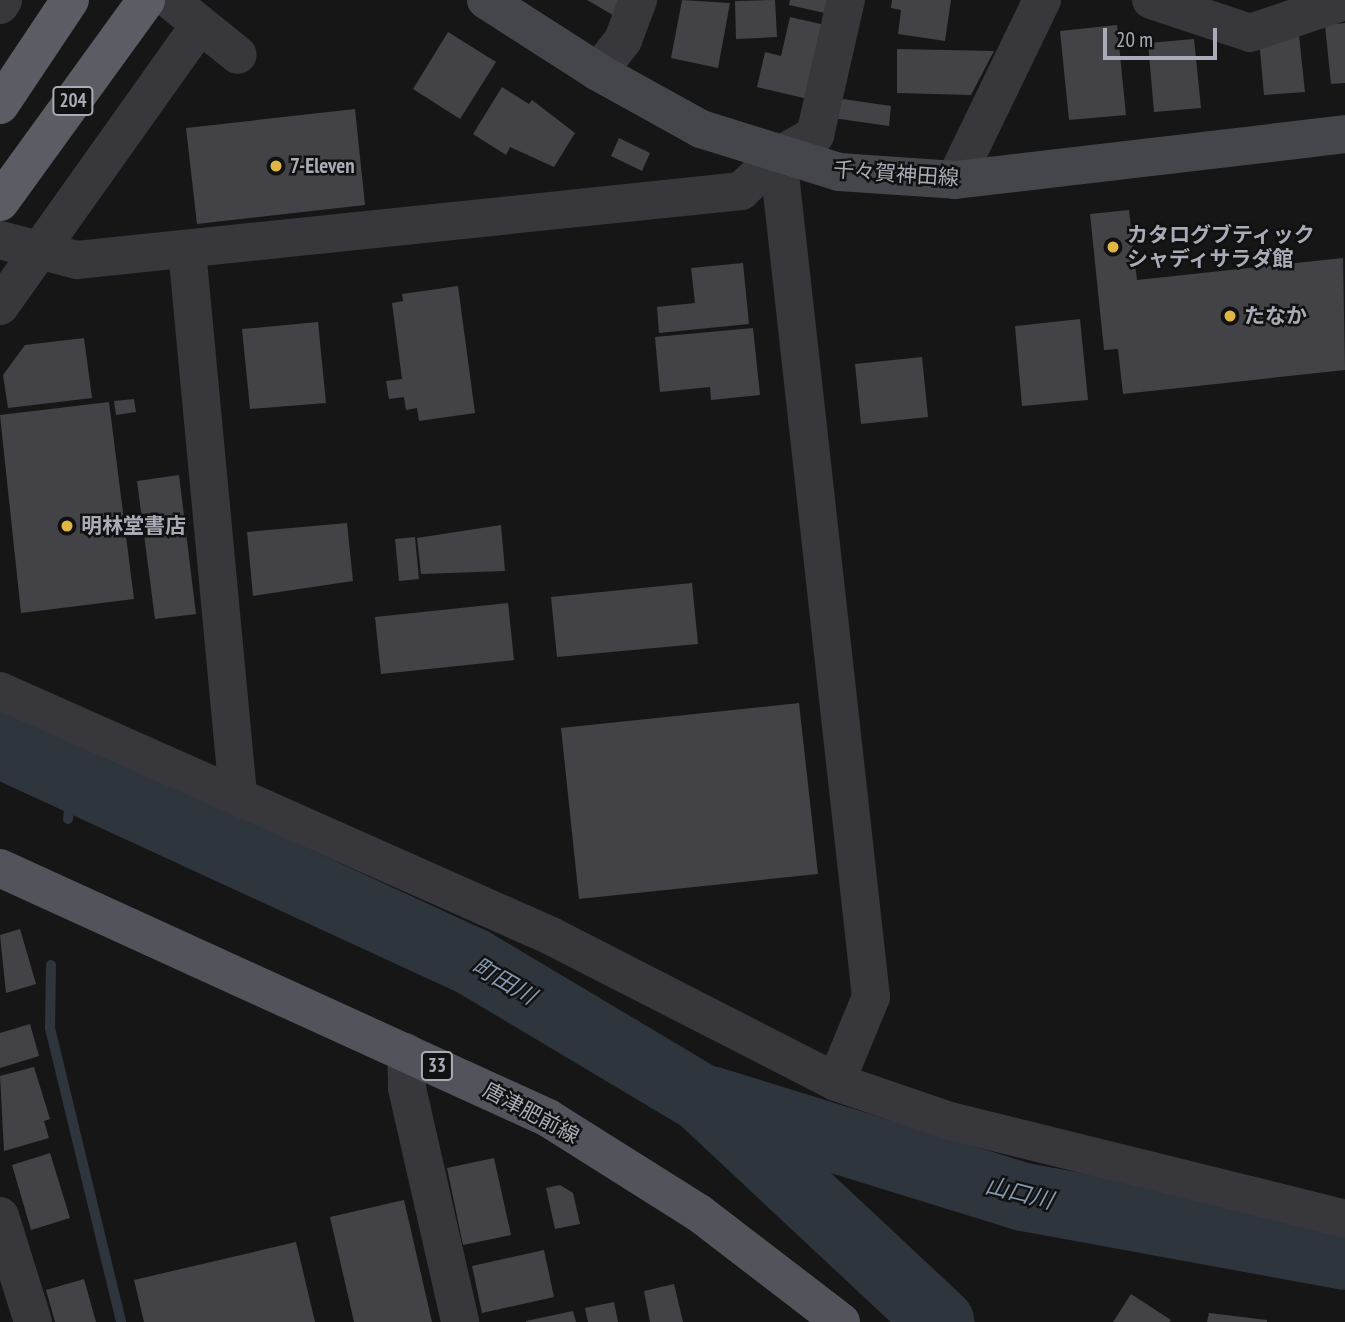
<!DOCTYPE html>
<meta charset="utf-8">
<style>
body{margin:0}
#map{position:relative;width:1345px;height:1322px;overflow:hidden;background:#161617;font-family:"PT Sans Narrow","Noto Sans JP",sans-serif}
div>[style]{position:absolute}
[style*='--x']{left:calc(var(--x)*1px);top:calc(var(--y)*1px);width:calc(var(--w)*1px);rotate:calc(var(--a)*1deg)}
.stream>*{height:10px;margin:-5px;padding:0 5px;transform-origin:5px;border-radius:5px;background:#2f353c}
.river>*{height:68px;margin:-34px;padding:0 34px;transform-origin:34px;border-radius:34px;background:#2f353c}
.building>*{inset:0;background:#434347}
.minor>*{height:38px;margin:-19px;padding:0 19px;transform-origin:19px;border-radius:19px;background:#37373c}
.secondary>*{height:38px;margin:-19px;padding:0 19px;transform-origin:19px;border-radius:19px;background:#45464c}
.primary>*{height:38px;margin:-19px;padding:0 19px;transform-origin:19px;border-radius:19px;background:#53545b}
.trunk>*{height:38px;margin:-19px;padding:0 19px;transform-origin:19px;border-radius:19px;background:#5b5c64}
.dots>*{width:19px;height:19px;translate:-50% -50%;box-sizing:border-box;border:4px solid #111112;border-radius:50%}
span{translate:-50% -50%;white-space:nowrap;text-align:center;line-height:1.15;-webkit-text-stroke:5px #111112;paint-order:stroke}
.shield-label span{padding:2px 5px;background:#111112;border:2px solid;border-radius:5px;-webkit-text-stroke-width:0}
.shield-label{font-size:19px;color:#a9acb6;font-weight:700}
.poi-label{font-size:21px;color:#a9acb6;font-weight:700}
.left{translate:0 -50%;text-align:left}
.street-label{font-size:21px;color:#a9acb6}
.water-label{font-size:23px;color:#8397ae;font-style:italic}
.scale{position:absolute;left:1103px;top:28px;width:114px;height:32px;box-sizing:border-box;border:4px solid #a9acb6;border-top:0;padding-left:9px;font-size:21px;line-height:24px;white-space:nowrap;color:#a9acb6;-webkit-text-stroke:5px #111112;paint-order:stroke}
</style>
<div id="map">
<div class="stream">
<div style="--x:68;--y:819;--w:42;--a:-83.2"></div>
<div style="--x:51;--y:965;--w:63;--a:90.9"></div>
<div style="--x:50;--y:1028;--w:302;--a:76.4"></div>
</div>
<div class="river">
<div style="--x:0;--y:744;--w:521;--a:24.74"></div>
<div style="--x:473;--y:962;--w:265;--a:30.8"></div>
<div style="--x:701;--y:1098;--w:328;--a:43.1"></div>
<div style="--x:710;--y:1100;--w:329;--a:17.2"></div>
<div style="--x:1024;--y:1197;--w:326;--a:10.4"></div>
</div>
<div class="building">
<div style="clip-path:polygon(587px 0,626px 0,618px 18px)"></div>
<div style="clip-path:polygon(682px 0,730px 3px,718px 68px,671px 58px)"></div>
<div style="clip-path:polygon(775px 0,777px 37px,736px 39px,735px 1px)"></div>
<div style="clip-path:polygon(790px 0,832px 0,829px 14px,789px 5px)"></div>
<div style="clip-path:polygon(892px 0,951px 0,945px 41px,898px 34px,901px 10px,891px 8px)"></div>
<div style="clip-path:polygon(790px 17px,825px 25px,808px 99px,757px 87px,765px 52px,781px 56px)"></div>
<div style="clip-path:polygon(1345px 23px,1345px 83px,1331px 84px,1325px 25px)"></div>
<div style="clip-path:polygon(1117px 25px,1126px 115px,1069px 120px,1060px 31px)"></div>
<div style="clip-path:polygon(448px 32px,496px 62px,460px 119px,413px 89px)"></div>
<div style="clip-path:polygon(1299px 35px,1305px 92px,1264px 95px,1259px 39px)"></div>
<div style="clip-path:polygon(1194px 39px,1201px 108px,1154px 112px,1148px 43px)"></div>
<div style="clip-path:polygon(897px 49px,994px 51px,971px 95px,897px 93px)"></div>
<div style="clip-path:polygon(502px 87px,529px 104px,532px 100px,575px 133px,554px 167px,510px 147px,506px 155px,473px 134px)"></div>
<div style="clip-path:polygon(836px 98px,891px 106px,889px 126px,833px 118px)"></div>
<div style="clip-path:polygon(355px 109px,365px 205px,197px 224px,186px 128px)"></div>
<div style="clip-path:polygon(619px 138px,650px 153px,642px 171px,611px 156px)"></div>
<div style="clip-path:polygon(1129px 210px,1137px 280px,1343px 258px,1345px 370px,1123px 394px,1118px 349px,1104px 350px,1090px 214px)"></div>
<div style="clip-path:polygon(743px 263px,749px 324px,659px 333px,657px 307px,695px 303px,691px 268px)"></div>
<div style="clip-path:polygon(458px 286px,475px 413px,419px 421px,417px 408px,406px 410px,404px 397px,389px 399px,386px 381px,402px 379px,392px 303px,403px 301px,402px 294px)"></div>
<div style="clip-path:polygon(1080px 319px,1088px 400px,1022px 406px,1015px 326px)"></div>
<div style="clip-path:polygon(318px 322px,326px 403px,250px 409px,242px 329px)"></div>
<div style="clip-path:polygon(753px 328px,760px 395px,711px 400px,710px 387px,660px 392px,655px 337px)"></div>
<div style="clip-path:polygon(84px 338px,92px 398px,8px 408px,3px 375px,25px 345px)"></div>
<div style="clip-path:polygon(922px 357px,928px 417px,861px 424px,855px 364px)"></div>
<div style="clip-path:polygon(134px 399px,136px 412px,116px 415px,114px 401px)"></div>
<div style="clip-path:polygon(109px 402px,134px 599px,21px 613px,0 415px)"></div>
<div style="clip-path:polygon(179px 475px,196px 614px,155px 619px,137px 481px)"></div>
<div style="clip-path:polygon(347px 523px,353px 581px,253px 596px,247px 532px)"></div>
<div style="clip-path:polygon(501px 525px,505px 571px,421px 574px,417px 538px)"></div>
<div style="clip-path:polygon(415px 537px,419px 579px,399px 581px,395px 539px)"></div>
<div style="clip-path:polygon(692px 583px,698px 644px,557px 657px,551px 597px)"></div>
<div style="clip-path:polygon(508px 603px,514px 660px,381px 674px,375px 617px)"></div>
<div style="clip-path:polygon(799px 703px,818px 874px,579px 899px,561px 728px)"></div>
<div style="clip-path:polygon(20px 929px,36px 984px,6px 993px,0 935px)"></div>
<div style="clip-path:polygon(30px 1024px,39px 1056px,0 1068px,0 1033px)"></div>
<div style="clip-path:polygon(34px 1067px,50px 1119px,44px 1121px,49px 1138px,4px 1151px,0 1076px)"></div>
<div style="clip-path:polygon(50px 1153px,70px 1218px,31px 1230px,12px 1165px)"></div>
<div style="clip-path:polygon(494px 1158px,511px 1235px,463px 1245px,447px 1168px)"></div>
<div style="clip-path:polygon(560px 1185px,573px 1193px,580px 1224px,555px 1229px,546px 1188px)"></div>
<div style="clip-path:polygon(404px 1200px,432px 1322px,354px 1322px,330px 1217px)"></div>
<div style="clip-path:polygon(296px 1242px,315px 1322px,144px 1322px,134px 1280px)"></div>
<div style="clip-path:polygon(544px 1250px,554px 1297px,482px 1313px,472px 1266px)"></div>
<div style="clip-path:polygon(84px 1279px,96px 1322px,55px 1322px,46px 1290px)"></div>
<div style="clip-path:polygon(674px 1284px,683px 1322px,650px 1322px,644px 1291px)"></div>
<div style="clip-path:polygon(1131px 1294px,1171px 1320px,1169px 1322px,1113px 1322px)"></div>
<div style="clip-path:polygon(614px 1302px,618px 1322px,588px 1322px,585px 1308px)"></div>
<div style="clip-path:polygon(573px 1311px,576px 1322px,526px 1322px,526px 1321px)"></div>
<div style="clip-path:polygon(1209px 1313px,1267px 1320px,1267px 1322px,1207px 1322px)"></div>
</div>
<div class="minor">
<div style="--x:170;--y:0;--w:87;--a:39"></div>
<div style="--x:1151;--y:0;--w:104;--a:18.4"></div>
<div style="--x:1250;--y:33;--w:100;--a:-18.6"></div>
<div style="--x:0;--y:5;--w:6;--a:-59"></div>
<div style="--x:598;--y:72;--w:41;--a:-52"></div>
<div style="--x:623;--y:40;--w:43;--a:-69.4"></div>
<div style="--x:778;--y:156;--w:846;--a:83.69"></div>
<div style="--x:871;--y:997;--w:92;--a:112.4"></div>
<div style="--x:955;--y:180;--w:200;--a:-64.2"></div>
<div style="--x:0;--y:240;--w:80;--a:14.6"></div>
<div style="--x:77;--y:260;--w:668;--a:-5.93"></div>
<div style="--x:741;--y:191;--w:51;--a:-43.4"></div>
<div style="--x:778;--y:156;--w:43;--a:-29.6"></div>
<div style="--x:815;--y:135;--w:139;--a:-77.1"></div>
<div style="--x:187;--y:250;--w:547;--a:84.65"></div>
<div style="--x:0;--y:306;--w:345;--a:-54.6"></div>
<div style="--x:0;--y:691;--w:603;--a:23.97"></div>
<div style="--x:551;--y:936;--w:320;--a:27.1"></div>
<div style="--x:836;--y:1082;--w:120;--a:18.9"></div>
<div style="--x:950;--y:1121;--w:407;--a:13.9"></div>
<div style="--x:406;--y:1052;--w:36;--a:88"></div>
<div style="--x:407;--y:1088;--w:240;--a:77.2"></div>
<div style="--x:0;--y:1216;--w:111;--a:72.7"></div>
</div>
<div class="secondary">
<div style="--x:486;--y:0;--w:133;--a:32.7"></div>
<div style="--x:598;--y:72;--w:118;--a:29"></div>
<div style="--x:701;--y:129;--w:145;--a:17.3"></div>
<div style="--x:839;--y:172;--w:116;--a:3.9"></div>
<div style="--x:955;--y:180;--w:393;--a:-6.7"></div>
</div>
<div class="primary">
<div style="--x:0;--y:868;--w:602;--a:24.52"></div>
<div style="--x:548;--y:1118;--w:178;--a:32.2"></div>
<div style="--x:699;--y:1213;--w:179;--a:37.5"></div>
</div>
<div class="trunk">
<div style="--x:0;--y:105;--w:126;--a:-56.3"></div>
<div style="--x:0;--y:202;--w:249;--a:-54.1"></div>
</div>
<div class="dots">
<div style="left:276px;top:166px;background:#e0b745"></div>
<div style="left:1113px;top:247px;background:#e0b745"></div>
<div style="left:1230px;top:316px;background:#e0b745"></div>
<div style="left:67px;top:526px;background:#e0b745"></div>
</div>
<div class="shield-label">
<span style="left:73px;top:101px">204</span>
<span style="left:437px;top:1066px">33</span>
</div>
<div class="poi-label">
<span class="left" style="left:290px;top:166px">7-Eleven</span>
<span class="left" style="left:1127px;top:247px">カタログブティック<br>シャディサラダ館</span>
<span class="left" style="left:1244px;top:316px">たなか</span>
<span class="left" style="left:81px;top:526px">明林堂書店</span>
</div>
<div class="street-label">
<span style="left:896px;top:174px;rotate:4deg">千々賀神田線</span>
<span style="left:531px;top:1113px;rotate:28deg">唐津肥前線</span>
</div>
<div class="water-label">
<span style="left:504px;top:981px;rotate:30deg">町田川</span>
<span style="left:1019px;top:1193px;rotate:14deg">山口川</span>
</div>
<div class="scale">20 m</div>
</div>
